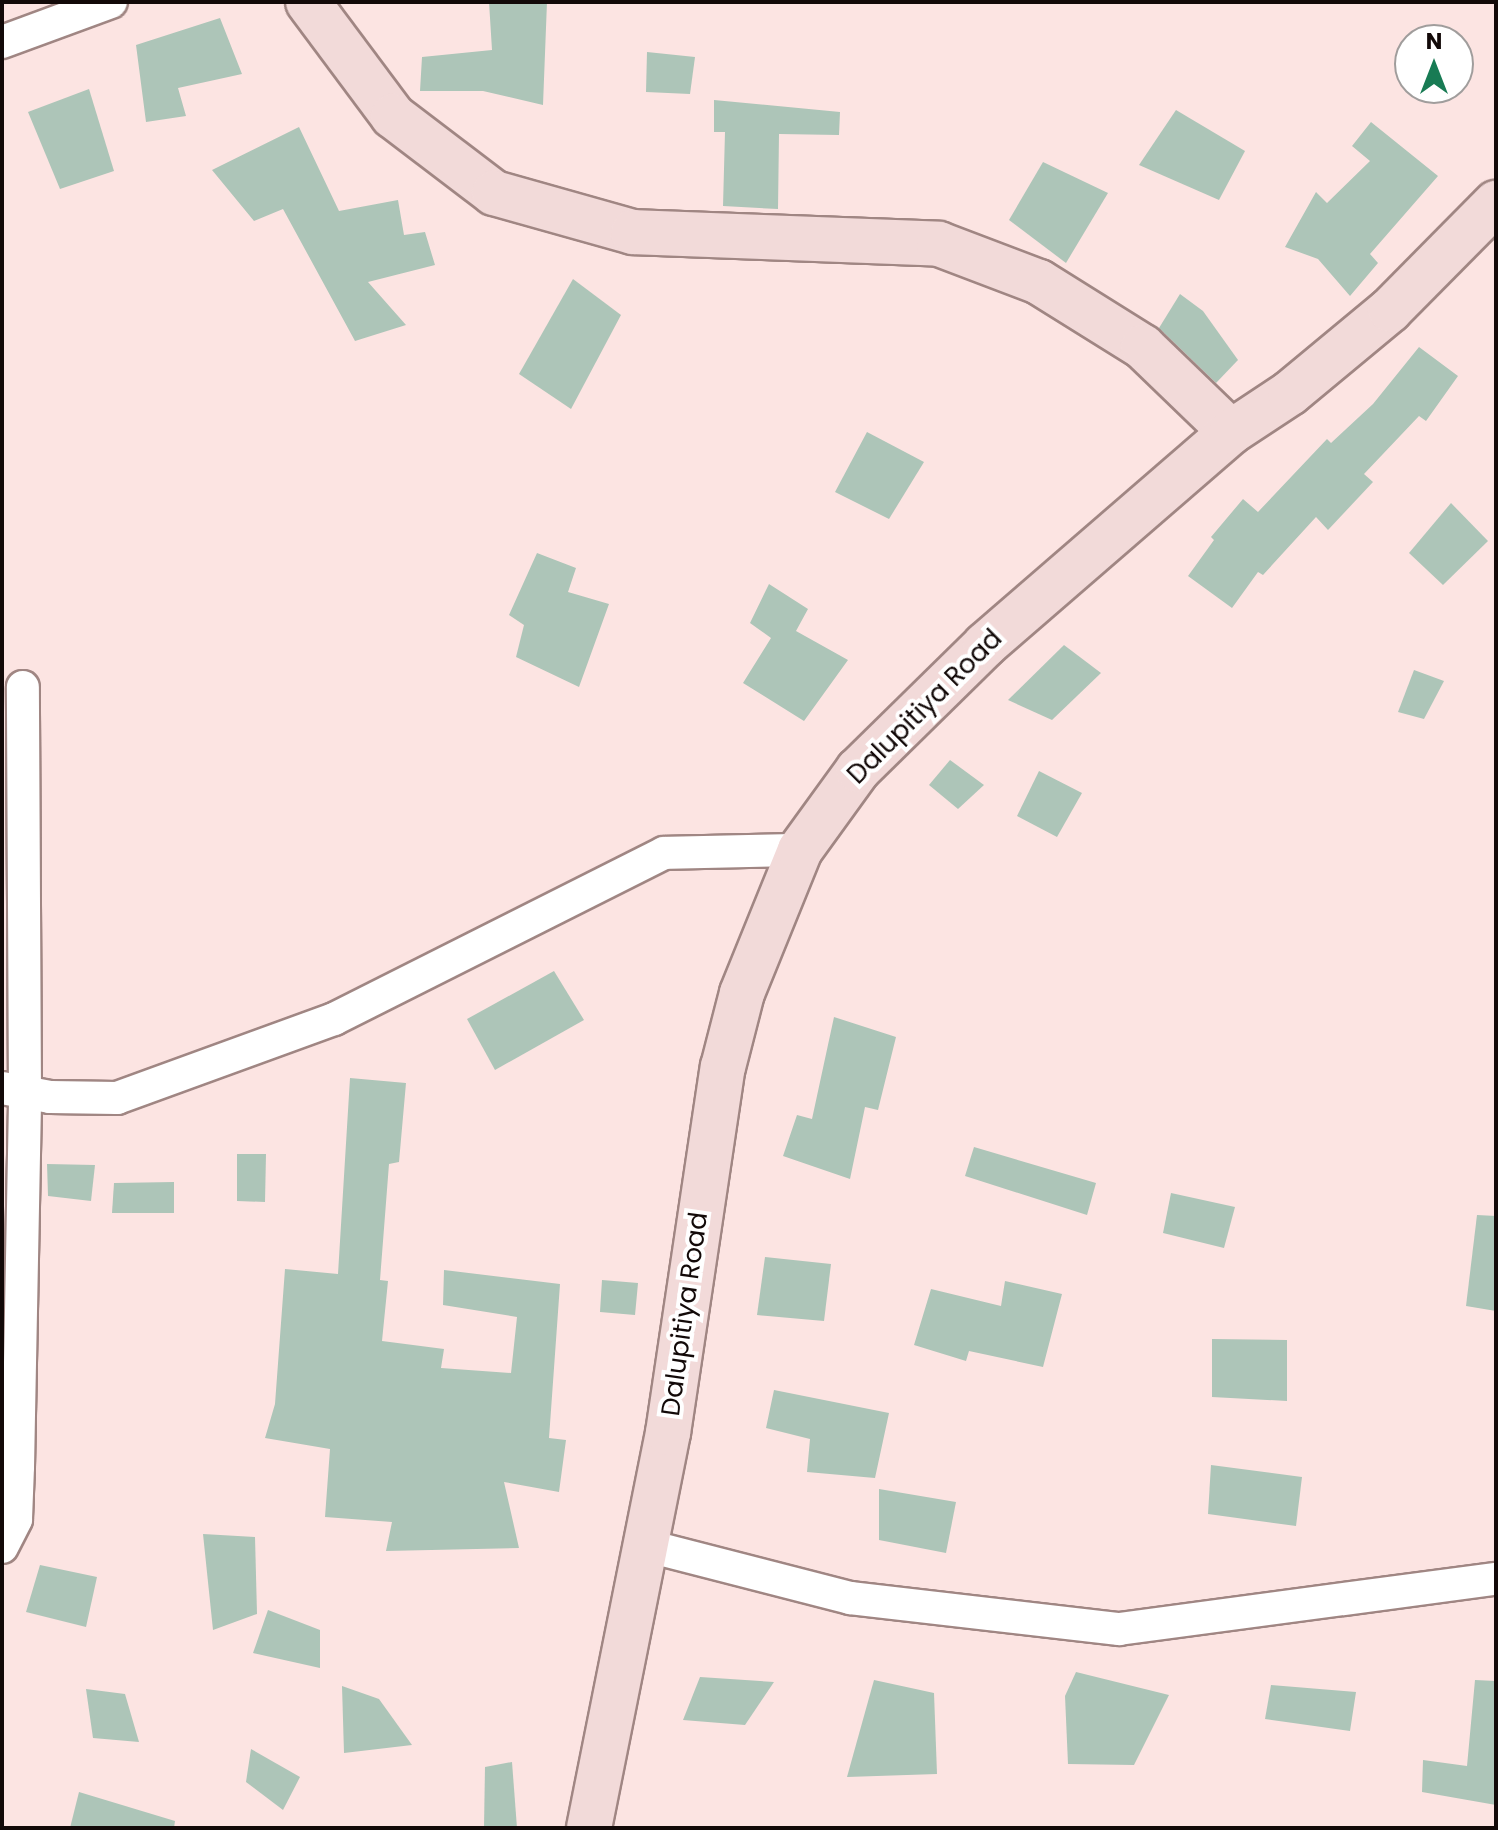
<!DOCTYPE html>
<style>
body{margin:0}
#map{position:relative;width:1498px;height:1830px;overflow:hidden;background:#fce4e2;font-family:Poppins,sans-serif}
div>[style]{position:absolute}
[style*='--x']{left:calc(var(--x)*1px);top:calc(var(--y)*1px);width:calc(var(--w)*1px);rotate:calc(var(--a)*1deg)}
.building>*{inset:0;background:#adc5b8}
.roads{filter:drop-shadow(2px 0 #a08683) drop-shadow(-2px 0 #a08683) drop-shadow(0 2px #a08683) drop-shadow(0 -2px #a08683)}
.street>*{height:32px;margin:-16px;padding:0 16px;transform-origin:16px;border-radius:16px;background:#fff}
.secondary>*{height:44px;margin:-22px;padding:0 22px;transform-origin:22px;border-radius:22px;background:#f2dad9}
span{translate:-50% -50%;white-space:nowrap;text-align:center;line-height:1.15;-webkit-text-stroke:8px #fff;paint-order:stroke}
.street-label{font-size:26px;color:#120908}
.frame{position:absolute;inset:0;border:4px solid #120908;pointer-events:none}
.north{position:absolute;left:1394px;top:24px;width:80px;height:80px;box-sizing:border-box;background:#fff;border:2px solid #a09d9c;border-radius:50%;rotate:0deg;font-size:22px;font-weight:700;line-height:32px;text-align:center;color:#120908}
.north::after{content:'';display:block;margin:auto;width:28px;height:36px;background:#187b54;clip-path:polygon(50% 0,100% 100%,50% 72%,0 100%)}
</style>
<div id="map">
<div class="building">
<div style="clip-path:polygon(489px 2px,547px 2px,543px 105px,483px 91px,420px 91px,422px 57px,492px 50px)"></div>
<div style="clip-path:polygon(220px 18px,242px 74px,178px 88px,186px 116px,146px 122px,136px 45px)"></div>
<div style="clip-path:polygon(647px 52px,695px 57px,690px 94px,646px 92px)"></div>
<div style="clip-path:polygon(89px 89px,114px 171px,60px 189px,28px 112px)"></div>
<div style="clip-path:polygon(714px 100px,840px 112px,839px 135px,779px 134px,778px 209px,723px 206px,725px 132px,714px 132px)"></div>
<div style="clip-path:polygon(1176px 110px,1245px 151px,1219px 200px,1139px 165px)"></div>
<div style="clip-path:polygon(1371px 122px,1438px 176px,1370px 254px,1378px 263px,1350px 296px,1318px 259px,1285px 247px,1316px 192px,1327px 203px,1370px 161px,1352px 146px)"></div>
<div style="clip-path:polygon(299px 127px,339px 211px,398px 200px,404px 235px,425px 232px,435px 265px,368px 282px,406px 325px,355px 341px,283px 209px,254px 221px,212px 170px)"></div>
<div style="clip-path:polygon(1043px 162px,1108px 193px,1066px 263px,1009px 220px)"></div>
<div style="clip-path:polygon(573px 279px,621px 315px,571px 409px,519px 374px)"></div>
<div style="clip-path:polygon(1180px 294px,1203px 311px,1238px 360px,1216px 383px,1159px 328px)"></div>
<div style="clip-path:polygon(1419px 347px,1458px 376px,1426px 421px,1419px 416px,1364px 474px,1373px 482px,1328px 530px,1316px 517px,1263px 575px,1258px 572px,1232px 608px,1188px 576px,1214px 540px,1211px 537px,1243px 499px,1258px 512px,1327px 439px,1331px 443px,1373px 404px)"></div>
<div style="clip-path:polygon(867px 432px,924px 462px,889px 519px,835px 492px)"></div>
<div style="clip-path:polygon(1451px 503px,1488px 541px,1443px 585px,1409px 553px)"></div>
<div style="clip-path:polygon(537px 553px,576px 568px,568px 592px,609px 604px,579px 687px,516px 657px,524px 625px,509px 615px)"></div>
<div style="clip-path:polygon(769px 584px,808px 609px,796px 631px,848px 660px,804px 721px,743px 683px,771px 638px,750px 623px)"></div>
<div style="clip-path:polygon(1064px 645px,1101px 673px,1052px 720px,1008px 700px)"></div>
<div style="clip-path:polygon(1414px 670px,1444px 681px,1424px 719px,1398px 712px)"></div>
<div style="clip-path:polygon(950px 760px,984px 785px,958px 809px,929px 785px)"></div>
<div style="clip-path:polygon(1039px 771px,1082px 793px,1057px 837px,1017px 816px)"></div>
<div style="clip-path:polygon(554px 971px,584px 1020px,495px 1070px,467px 1019px)"></div>
<div style="clip-path:polygon(834px 1017px,896px 1037px,878px 1110px,865px 1107px,850px 1179px,783px 1156px,797px 1115px,812px 1119px)"></div>
<div style="clip-path:polygon(350px 1078px,406px 1083px,399px 1162px,389px 1164px,380px 1280px,388px 1281px,382px 1341px,444px 1349px,441px 1368px,511px 1373px,517px 1317px,443px 1305px,444px 1270px,560px 1284px,549px 1438px,566px 1440px,559px 1492px,504px 1482px,519px 1548px,386px 1551px,392px 1522px,325px 1517px,330px 1449px,265px 1438px,275px 1404px,285px 1269px,338px 1274px)"></div>
<div style="clip-path:polygon(974px 1147px,1096px 1183px,1087px 1215px,965px 1176px)"></div>
<div style="clip-path:polygon(237px 1154px,266px 1154px,265px 1202px,237px 1201px)"></div>
<div style="clip-path:polygon(47px 1164px,95px 1165px,91px 1201px,48px 1196px)"></div>
<div style="clip-path:polygon(174px 1182px,174px 1213px,112px 1213px,114px 1183px)"></div>
<div style="clip-path:polygon(1171px 1193px,1235px 1207px,1224px 1248px,1163px 1233px)"></div>
<div style="clip-path:polygon(1477px 1215px,1496px 1216px,1496px 1311px,1466px 1306px)"></div>
<div style="clip-path:polygon(765px 1257px,831px 1264px,824px 1321px,757px 1315px)"></div>
<div style="clip-path:polygon(602px 1280px,638px 1283px,635px 1315px,600px 1312px)"></div>
<div style="clip-path:polygon(1005px 1281px,1062px 1294px,1043px 1367px,969px 1351px,966px 1361px,914px 1345px,931px 1289px,1001px 1306px)"></div>
<div style="clip-path:polygon(1212px 1339px,1287px 1340px,1287px 1401px,1212px 1397px)"></div>
<div style="clip-path:polygon(774px 1390px,889px 1413px,875px 1478px,807px 1472px,810px 1439px,766px 1428px)"></div>
<div style="clip-path:polygon(1211px 1465px,1302px 1477px,1296px 1526px,1208px 1514px)"></div>
<div style="clip-path:polygon(879px 1489px,956px 1502px,946px 1553px,879px 1540px)"></div>
<div style="clip-path:polygon(203px 1534px,255px 1537px,257px 1614px,213px 1630px)"></div>
<div style="clip-path:polygon(40px 1565px,97px 1577px,86px 1627px,26px 1612px)"></div>
<div style="clip-path:polygon(268px 1610px,320px 1630px,320px 1668px,253px 1653px)"></div>
<div style="clip-path:polygon(1076px 1672px,1169px 1695px,1134px 1765px,1068px 1764px,1065px 1696px)"></div>
<div style="clip-path:polygon(700px 1677px,774px 1682px,745px 1725px,683px 1720px)"></div>
<div style="clip-path:polygon(874px 1680px,934px 1693px,937px 1774px,847px 1777px)"></div>
<div style="clip-path:polygon(1475px 1680px,1496px 1681px,1496px 1805px,1422px 1792px,1423px 1760px,1467px 1766px)"></div>
<div style="clip-path:polygon(1271px 1685px,1356px 1692px,1350px 1731px,1265px 1719px)"></div>
<div style="clip-path:polygon(342px 1686px,379px 1699px,412px 1745px,344px 1753px)"></div>
<div style="clip-path:polygon(86px 1689px,125px 1694px,139px 1742px,93px 1738px)"></div>
<div style="clip-path:polygon(251px 1749px,300px 1777px,283px 1810px,246px 1782px)"></div>
<div style="clip-path:polygon(512px 1762px,517px 1828px,484px 1828px,485px 1767px)"></div>
<div style="clip-path:polygon(79px 1792px,175px 1821px,174px 1828px,70px 1828px)"></div>
</div>
<div class="roads">
<div class="street">
<div style="--x:2;--y:42;--w:116;--a:-20.2"></div>
<div style="--x:2;--y:1088;--w:49;--a:10.6"></div>
<div style="--x:50;--y:1097;--w:67;--a:0.9"></div>
<div style="--x:117;--y:1098;--w:231;--a:-20"></div>
<div style="--x:334;--y:1019;--w:369;--a:-26.7"></div>
<div style="--x:664;--y:853;--w:136;--a:-1.3"></div>
<div style="--x:644;--y:1545;--w:213;--a:14.4"></div>
<div style="--x:850;--y:1598;--w:271;--a:6.6"></div>
<div style="--x:1119;--y:1629;--w:380;--a:-7.6"></div>
<div style="--x:2;--y:1547;--w:31;--a:-63"></div>
<div style="--x:16;--y:1519;--w:52;--a:-87.8"></div>
<div style="--x:18;--y:1467;--w:373;--a:-88.9"></div>
<div style="--x:25;--y:1094;--w:407;--a:-90.3"></div>
</div>
<div class="secondary">
<div style="--x:308;--y:2;--w:142;--a:53.3"></div>
<div style="--x:393;--y:116;--w:127;--a:37.3"></div>
<div style="--x:494;--y:193;--w:144;--a:15.7"></div>
<div style="--x:633;--y:232;--w:306;--a:2.2"></div>
<div style="--x:939;--y:244;--w:107;--a:20.8"></div>
<div style="--x:1039;--y:282;--w:123;--a:32"></div>
<div style="--x:1143;--y:347;--w:122;--a:44"></div>
<div style="--x:589;--y:1828;--w:403;--a:-78.7"></div>
<div style="--x:668;--y:1433;--w:370;--a:-81.5"></div>
<div style="--x:723;--y:1067;--w:76;--a:-75.6"></div>
<div style="--x:742;--y:993;--w:154;--a:-67.9"></div>
<div style="--x:800;--y:850;--w:99;--a:-54.1"></div>
<div style="--x:858;--y:770;--w:178;--a:-44.5"></div>
<div style="--x:985;--y:645;--w:325;--a:-40.9"></div>
<div style="--x:1231;--y:432;--w:71;--a:-33.5"></div>
<div style="--x:1290;--y:393;--w:130;--a:-39.7"></div>
<div style="--x:1390;--y:310;--w:151;--a:-45.3"></div>
</div>
</div>
<div class="street-label">
<span style="left:925px;top:707px;rotate:-45deg">Dalupitiya Road</span>
<span style="left:685px;top:1314px;rotate:-82deg">Dalupitiya Road</span>
</div>
<div class="frame"></div>
<div class="north">N</div>
</div>
